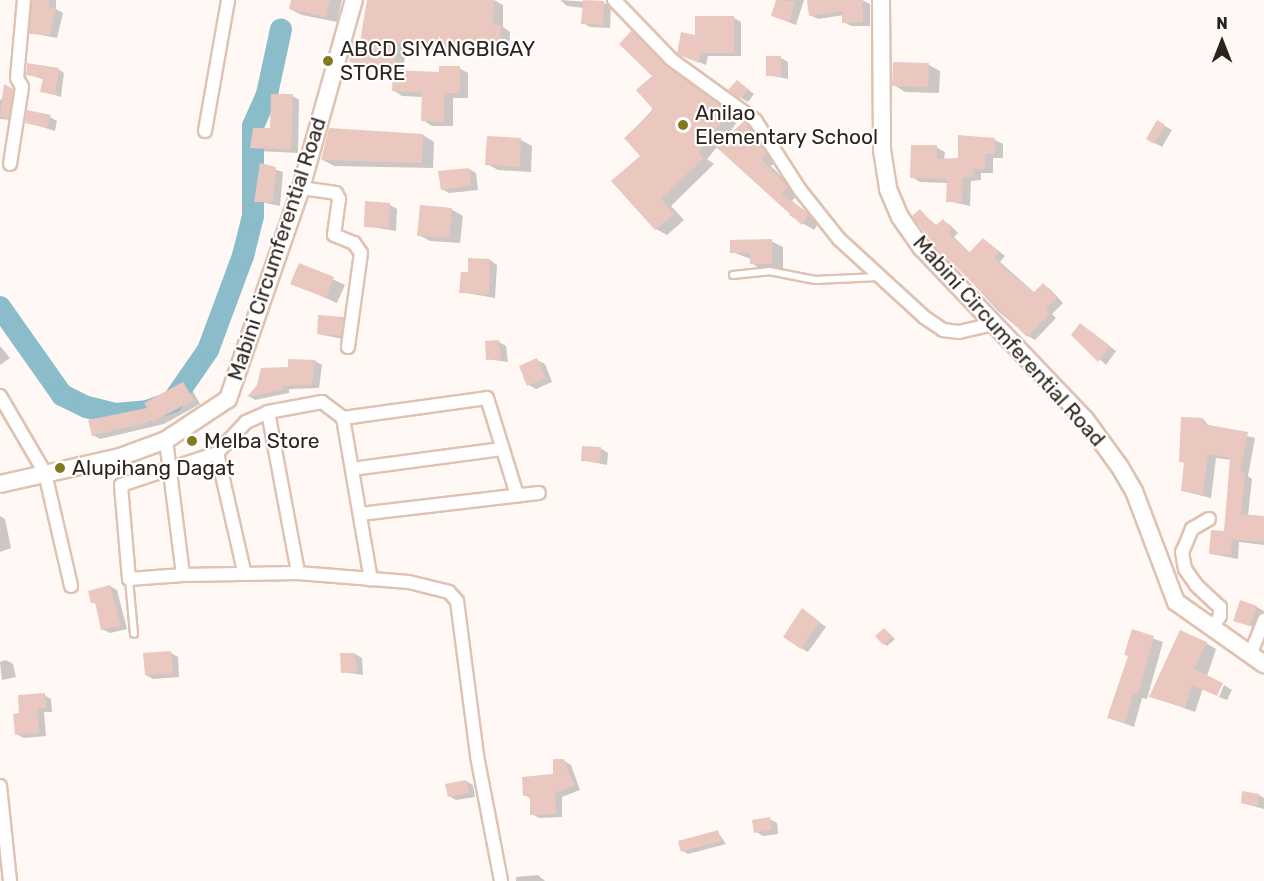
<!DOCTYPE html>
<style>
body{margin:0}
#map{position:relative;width:1264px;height:881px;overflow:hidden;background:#fff8f5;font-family:Rubik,sans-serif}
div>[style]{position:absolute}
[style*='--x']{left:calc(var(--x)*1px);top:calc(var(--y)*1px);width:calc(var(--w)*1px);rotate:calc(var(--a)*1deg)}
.shadow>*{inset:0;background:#0003}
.river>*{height:22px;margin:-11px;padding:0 11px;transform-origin:11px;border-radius:11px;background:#8abcca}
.building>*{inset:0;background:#eac8c0}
.roads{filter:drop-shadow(2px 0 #dfc2b1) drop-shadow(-2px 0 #dfc2b1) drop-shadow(0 2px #dfc2b1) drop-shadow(0 -2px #dfc2b1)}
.service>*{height:6px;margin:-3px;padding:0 3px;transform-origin:3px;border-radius:3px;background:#fff}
.minor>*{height:12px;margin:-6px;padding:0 6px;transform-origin:6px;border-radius:6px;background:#fff}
.secondary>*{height:16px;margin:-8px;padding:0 8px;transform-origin:8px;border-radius:8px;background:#fff}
.dots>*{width:16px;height:16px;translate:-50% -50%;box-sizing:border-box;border:3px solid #fff;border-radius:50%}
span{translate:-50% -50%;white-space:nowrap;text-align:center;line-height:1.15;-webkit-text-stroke:4.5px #fff;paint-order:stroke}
.poi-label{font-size:21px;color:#2f241d}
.left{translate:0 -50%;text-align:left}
.street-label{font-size:21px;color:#2f241d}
.north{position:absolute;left:1192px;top:12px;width:60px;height:60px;-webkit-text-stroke:4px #fff;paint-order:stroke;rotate:0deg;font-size:16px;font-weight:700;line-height:24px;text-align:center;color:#2f241d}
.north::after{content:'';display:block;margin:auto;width:21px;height:27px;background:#2f241d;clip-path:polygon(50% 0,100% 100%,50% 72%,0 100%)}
</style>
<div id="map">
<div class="shadow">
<div style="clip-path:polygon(31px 0,56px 0,56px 9px,63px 13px,57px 38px,31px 33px)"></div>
<div style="clip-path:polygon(292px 0,342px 0,337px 22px,302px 15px,290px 9px)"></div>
<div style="clip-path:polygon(368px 0,494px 0,503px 5px,503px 27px,510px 32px,509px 53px,405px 48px,404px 72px,440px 73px,459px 68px,468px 73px,468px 98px,453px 98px,453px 126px,432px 126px,423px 120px,423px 97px,402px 96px,393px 90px,394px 72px,360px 67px,350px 61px,362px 43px)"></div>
<div style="clip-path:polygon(560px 0,604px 3px,611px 7px,610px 28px,590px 27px,583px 23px,584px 8px,567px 6px)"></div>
<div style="clip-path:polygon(778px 0,804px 0,796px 25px,773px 16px)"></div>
<div style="clip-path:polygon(808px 0,862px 0,870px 4px,870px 26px,851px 26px,844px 22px,844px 15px,818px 19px,810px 15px)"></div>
<div style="clip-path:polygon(734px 18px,741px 22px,741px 56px,708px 56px,706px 65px,686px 57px,696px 37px)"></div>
<div style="clip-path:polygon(632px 32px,678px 74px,739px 119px,721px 145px,744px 124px,755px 130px,777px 160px,771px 166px,798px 194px,792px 201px,819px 222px,814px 230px,789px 215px,792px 211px,718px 146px,707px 159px,714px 164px,671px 206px,684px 220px,667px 235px,656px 229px,642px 156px,626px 138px,654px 108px,654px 76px)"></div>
<div style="clip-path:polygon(781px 58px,788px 62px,788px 79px,768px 75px)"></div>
<div style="clip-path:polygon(929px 65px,940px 71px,939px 93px,905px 92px,894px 85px)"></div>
<div style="clip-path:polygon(58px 69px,64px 73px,61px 97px,42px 91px,45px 80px,27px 74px)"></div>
<div style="clip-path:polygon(744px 86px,754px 94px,748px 102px,741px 98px)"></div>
<div style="clip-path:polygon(13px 90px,18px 93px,14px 120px,0 119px,0 100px)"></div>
<div style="clip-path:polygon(293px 96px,299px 100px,298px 153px,258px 151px,251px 147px,271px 129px)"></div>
<div style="clip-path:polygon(50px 117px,57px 121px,55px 131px,26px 122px)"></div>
<div style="clip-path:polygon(1157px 122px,1172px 130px,1162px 147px,1148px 139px)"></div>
<div style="clip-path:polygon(423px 135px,434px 142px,433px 168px,334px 166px,323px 160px)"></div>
<div style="clip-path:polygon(521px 140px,532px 146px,531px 172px,498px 170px,487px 164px)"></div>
<div style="clip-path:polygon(995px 140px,1003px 144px,1003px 158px,993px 158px,993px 173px,981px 173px,981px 180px,971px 181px,970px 206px,948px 201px,948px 183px,920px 182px,912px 177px,936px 147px,945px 152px,944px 160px,959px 160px)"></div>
<div style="clip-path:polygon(261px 165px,283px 172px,280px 206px,256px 201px)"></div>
<div style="clip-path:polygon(469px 169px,476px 173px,478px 190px,449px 193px,442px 189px)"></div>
<div style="clip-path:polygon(390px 205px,397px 209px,396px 231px,365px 226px)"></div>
<div style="clip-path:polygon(451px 209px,463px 216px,460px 243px,430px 241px,419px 235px)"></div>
<div style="clip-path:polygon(920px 211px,937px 226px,943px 221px,950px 225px,958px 233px,954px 237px,971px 254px,983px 240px,990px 244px,1005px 256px,1000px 262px,1035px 293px,1043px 285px,1050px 289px,1063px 303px,1052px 314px,1056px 318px,1035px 340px,1028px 336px,999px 312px,925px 231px)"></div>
<div style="clip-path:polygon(771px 241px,783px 247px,783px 269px,763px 270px,751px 263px,751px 259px,732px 252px)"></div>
<div style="clip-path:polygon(490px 260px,497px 265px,495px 298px,461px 292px,469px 274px)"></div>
<div style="clip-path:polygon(300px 264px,345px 285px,337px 303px,292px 283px)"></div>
<div style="clip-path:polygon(343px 318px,351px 322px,348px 340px,318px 334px)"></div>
<div style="clip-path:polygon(1087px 329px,1116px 351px,1106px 365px,1073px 335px)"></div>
<div style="clip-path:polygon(499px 342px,506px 346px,508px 362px,487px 359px)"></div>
<div style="clip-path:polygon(0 346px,10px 358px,0 365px)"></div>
<div style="clip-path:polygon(537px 360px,545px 364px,552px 382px,536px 389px,529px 385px)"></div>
<div style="clip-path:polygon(289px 361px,315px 361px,322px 365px,319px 388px,289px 389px,289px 393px,255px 400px,249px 396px,289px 368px)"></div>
<div style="clip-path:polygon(183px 383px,191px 388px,200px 404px,164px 424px,100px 439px,93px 435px,149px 409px)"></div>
<div style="clip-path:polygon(1203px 419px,1210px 427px,1255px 438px,1248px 476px,1252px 479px,1248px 516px,1264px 518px,1264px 545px,1239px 542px,1238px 559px,1211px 554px,1225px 532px,1232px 460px,1216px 458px,1211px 498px,1183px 491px,1186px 464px,1180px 461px)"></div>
<div style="clip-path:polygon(600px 448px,608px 453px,607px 465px,582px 460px)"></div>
<div style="clip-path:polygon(0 516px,5px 519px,11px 548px,0 552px)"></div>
<div style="clip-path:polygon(110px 586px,117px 590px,127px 629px,110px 633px,102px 629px,97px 604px,92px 602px)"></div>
<div style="clip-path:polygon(1257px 607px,1264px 611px,1258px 629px,1235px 620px)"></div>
<div style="clip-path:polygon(803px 610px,826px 627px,808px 652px,801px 648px)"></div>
<div style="clip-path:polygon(885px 630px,895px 639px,887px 646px,884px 644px)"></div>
<div style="clip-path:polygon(1133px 631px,1163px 642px,1147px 699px,1142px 698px,1134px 727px,1109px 718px,1130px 656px)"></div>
<div style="clip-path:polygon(1206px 643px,1216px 649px,1195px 712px,1151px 696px)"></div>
<div style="clip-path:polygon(171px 653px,178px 657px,179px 677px,153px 679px,146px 675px)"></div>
<div style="clip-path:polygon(355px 654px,362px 658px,363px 675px,343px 672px)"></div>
<div style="clip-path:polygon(6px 660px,13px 664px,16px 677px,2px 680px,0 662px)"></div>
<div style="clip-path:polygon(1224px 685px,1232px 690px,1227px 700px,1219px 697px)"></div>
<div style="clip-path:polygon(44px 695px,51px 699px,52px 712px,44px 712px,46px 736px,24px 738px,16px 734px,21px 715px)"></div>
<div style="clip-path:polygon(564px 761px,571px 765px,580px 790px,562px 797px,562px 817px,539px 818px,532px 814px,531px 799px,525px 795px,555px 775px)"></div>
<div style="clip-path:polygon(466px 781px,473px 785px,475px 797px,456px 800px,449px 796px)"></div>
<div style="clip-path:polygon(1259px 795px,1264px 798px,1264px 809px,1242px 803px)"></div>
<div style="clip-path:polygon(769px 819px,777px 823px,778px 834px,763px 836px,756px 832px)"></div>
<div style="clip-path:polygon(717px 831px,726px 844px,688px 854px,683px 851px)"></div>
<div style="clip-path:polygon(538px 875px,545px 881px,516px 881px,516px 877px)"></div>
</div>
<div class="river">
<div style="--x:0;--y:307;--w:108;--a:54.8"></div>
<div style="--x:62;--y:395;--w:28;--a:26"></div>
<div style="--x:87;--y:407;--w:29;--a:14"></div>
<div style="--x:115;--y:414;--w:32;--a:-5"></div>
<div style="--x:147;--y:411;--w:27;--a:-20"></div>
<div style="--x:172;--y:402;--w:63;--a:-55.3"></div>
<div style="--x:208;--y:350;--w:100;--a:-69.6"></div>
<div style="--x:243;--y:256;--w:41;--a:-76"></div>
<div style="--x:253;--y:216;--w:90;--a:-90"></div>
<div style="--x:253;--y:126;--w:35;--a:-66"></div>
<div style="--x:267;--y:94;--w:66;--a:-77.8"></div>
</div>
<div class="building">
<div style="clip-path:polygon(32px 0,49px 0,49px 7px,56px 8px,50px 35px,29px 34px)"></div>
<div style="clip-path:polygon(291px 0,330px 0,326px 17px,289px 9px)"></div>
<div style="clip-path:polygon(367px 0,494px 0,493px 24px,501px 25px,499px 48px,396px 43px,395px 68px,349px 62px,353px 41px,360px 42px)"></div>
<div style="clip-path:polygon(583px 0,604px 1px,603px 25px,581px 24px)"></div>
<div style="clip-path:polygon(776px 0,795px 2px,789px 22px,771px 16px)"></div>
<div style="clip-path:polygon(807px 0,863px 0,863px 22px,842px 23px,842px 11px,809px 16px)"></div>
<div style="clip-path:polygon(695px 16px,734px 16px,734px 53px,701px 53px,699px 63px,677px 54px,681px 32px,695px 35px)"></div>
<div style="clip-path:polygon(632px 30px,667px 67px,730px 112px,698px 152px,704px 158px,661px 199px,674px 214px,655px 230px,611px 181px,640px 156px,624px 138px,651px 113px,652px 108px,636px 90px,652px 76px,619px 44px)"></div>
<div style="clip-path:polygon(766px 56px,781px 56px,781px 76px,766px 76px)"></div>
<div style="clip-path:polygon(893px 62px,929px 63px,928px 87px,892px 86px)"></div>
<div style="clip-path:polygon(27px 63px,59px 68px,55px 95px,40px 92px,43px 78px,26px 75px)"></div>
<div style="clip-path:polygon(439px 66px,460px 66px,460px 93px,444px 93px,444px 122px,421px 121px,422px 93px,392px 91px,393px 70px,439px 72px)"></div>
<div style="clip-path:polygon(737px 80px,748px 89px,740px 99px,728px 90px)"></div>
<div style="clip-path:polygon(4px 84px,13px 89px,9px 118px,0 117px)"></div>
<div style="clip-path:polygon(271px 94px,293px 94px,291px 150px,250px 148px,253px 128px,270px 128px)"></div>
<div style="clip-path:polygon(27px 110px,51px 115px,47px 128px,25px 123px)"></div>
<div style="clip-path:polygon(1157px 120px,1165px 125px,1154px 144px,1146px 139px)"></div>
<div style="clip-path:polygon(743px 122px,767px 153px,761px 159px,788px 187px,782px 194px,809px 214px,802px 225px,716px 147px)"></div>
<div style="clip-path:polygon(329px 128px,423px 134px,422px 163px,321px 160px)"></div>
<div style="clip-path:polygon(958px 135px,995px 138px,995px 154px,985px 154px,985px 169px,973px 169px,973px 177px,963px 177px,962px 202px,946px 202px,947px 179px,910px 178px,911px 145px,937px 145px,937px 159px,958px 158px)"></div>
<div style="clip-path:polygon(487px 136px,521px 138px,520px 167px,485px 165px)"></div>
<div style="clip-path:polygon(260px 163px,276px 167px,273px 202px,254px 202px)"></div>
<div style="clip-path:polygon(469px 168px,471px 186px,441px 190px,438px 171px)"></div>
<div style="clip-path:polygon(365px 201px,390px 203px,389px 228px,364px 227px)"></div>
<div style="clip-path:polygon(420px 205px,452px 208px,449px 238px,417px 236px)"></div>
<div style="clip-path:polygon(920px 209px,935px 226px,943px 219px,952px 229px,948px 233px,969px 253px,983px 238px,999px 252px,994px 257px,1008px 272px,1034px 292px,1043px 283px,1057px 298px,1046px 309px,1050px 314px,1027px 337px,936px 247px,912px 216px)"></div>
<div style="clip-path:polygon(772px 239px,772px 264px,750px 264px,750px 253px,730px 253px,730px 240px)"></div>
<div style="clip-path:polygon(468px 258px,490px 259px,489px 294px,459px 293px,461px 272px,468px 272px)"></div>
<div style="clip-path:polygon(299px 263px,334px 277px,326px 298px,290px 284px)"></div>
<div style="clip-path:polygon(318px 315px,344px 317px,341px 336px,317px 334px)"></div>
<div style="clip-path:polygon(1080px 323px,1110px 346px,1098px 362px,1071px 335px)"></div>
<div style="clip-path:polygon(499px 340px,501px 359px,486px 360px,485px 341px)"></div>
<div style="clip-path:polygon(537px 358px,546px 378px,527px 386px,519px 366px)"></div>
<div style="clip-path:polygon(288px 359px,315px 360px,312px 385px,282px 386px,283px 390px,247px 397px,257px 385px,261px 368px,288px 367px)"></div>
<div style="clip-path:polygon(183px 382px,194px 400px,156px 420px,92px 436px,88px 420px,147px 408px,144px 403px)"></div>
<div style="clip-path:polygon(1181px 417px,1203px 418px,1203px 424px,1248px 432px,1240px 472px,1245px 473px,1241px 514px,1264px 516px,1264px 542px,1232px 539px,1231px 555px,1209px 554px,1211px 530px,1224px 531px,1230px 458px,1208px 454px,1203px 494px,1181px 491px,1184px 462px,1179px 462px)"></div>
<div style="clip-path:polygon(582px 446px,601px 447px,600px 462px,581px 461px)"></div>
<div style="clip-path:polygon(110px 585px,121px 626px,101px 630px,95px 602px,91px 603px,88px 591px)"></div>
<div style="clip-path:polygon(1240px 600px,1257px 606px,1250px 626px,1233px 621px)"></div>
<div style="clip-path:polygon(802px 608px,820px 622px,801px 649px,783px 637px)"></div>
<div style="clip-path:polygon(884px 628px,893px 637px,883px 645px,875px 636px)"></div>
<div style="clip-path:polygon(1132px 629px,1154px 636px,1138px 695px,1133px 694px,1125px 723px,1107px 718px,1128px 656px,1124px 655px)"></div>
<div style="clip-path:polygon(1180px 630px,1207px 642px,1194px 669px,1223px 683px,1217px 696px,1192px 685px,1185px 708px,1149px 697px)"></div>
<div style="clip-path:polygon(171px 651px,173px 674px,145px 675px,143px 653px)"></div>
<div style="clip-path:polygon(340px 653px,355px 653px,357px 672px,341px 673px)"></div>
<div style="clip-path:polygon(45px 693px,46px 708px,37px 709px,39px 733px,15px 735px,13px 714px,19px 713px,18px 695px)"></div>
<div style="clip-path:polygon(553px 759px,564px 759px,574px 786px,555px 793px,556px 814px,530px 815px,530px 795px,523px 796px,522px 777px,553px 774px)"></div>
<div style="clip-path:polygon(466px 780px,469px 793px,448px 797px,445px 784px)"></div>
<div style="clip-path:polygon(1242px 791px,1259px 794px,1258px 806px,1241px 803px)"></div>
<div style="clip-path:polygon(770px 817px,772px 830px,754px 833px,752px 820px)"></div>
<div style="clip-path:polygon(718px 830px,721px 841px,681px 852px,678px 841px)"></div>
</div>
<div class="roads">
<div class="service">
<div style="--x:733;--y:275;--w:36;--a:-6"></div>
<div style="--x:769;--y:271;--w:47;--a:11.1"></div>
<div style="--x:815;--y:280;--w:63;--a:-2.7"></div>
<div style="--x:129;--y:579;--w:55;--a:84.8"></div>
</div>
<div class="minor">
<div style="--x:614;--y:0;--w:83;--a:46"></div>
<div style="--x:672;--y:60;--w:102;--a:35.9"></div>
<div style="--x:755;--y:120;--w:83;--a:57.3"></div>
<div style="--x:800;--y:190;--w:63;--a:51.5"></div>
<div style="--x:839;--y:239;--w:115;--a:42.5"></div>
<div style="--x:924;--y:317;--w:23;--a:34"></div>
<div style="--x:943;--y:330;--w:16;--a:7"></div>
<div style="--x:959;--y:332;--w:36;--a:-13"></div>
<div style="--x:205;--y:131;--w:133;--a:-80"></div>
<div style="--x:10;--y:164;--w:78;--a:-81.1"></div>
<div style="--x:22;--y:87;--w:10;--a:-119"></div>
<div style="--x:17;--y:78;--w:78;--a:-84.9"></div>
<div style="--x:301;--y:188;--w:35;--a:8"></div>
<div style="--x:336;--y:193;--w:7;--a:63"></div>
<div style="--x:339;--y:199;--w:36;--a:98"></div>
<div style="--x:334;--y:235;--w:22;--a:22"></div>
<div style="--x:354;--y:243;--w:12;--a:55"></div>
<div style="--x:361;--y:253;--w:95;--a:97.9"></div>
<div style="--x:0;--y:396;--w:89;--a:59.7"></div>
<div style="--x:45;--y:473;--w:116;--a:77"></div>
<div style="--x:268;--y:412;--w:164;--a:79.4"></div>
<div style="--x:343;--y:418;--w:164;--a:80.2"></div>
<div style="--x:166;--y:440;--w:136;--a:82.8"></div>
<div style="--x:183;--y:575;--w:115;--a:-1"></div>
<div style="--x:298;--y:573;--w:111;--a:4.6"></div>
<div style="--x:409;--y:582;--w:41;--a:14"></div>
<div style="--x:449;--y:592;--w:12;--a:48"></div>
<div style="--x:457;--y:601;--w:156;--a:82.6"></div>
<div style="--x:477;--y:756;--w:127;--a:79.1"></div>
<div style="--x:217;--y:453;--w:121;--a:77.1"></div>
<div style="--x:352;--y:469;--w:151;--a:-7.6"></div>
<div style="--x:360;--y:514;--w:180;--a:-6.7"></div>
<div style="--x:1209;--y:519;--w:20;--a:150"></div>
<div style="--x:1192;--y:529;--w:25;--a:113"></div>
<div style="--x:1182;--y:552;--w:17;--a:80"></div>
<div style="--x:1185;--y:569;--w:19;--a:55"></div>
<div style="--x:1196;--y:585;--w:33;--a:43"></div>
<div style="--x:1220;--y:607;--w:9;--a:90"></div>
<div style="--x:1220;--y:616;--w:14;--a:124"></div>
<div style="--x:183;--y:575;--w:54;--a:175.8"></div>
<div style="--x:129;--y:579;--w:94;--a:-94.9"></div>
<div style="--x:121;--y:485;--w:101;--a:-18.4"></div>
<div style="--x:217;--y:453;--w:42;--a:-46.9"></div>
<div style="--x:246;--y:422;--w:24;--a:-24"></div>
<div style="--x:268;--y:412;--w:55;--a:-10.5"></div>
<div style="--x:322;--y:402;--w:26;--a:37"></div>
<div style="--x:343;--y:418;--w:145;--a:-7.9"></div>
<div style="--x:487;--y:398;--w:102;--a:72.8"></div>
<div style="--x:1250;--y:655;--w:38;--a:-68"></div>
<div style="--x:0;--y:786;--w:96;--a:84"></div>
</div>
<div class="secondary">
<div style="--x:881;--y:0;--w:150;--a:89.6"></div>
<div style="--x:882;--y:150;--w:39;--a:81"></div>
<div style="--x:888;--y:189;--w:30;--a:67"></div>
<div style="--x:900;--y:217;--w:38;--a:55"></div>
<div style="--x:922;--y:248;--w:236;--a:46.4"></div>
<div style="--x:1085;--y:419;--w:59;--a:53.9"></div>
<div style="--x:1120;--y:467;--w:28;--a:60"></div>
<div style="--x:1134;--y:491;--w:119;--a:69.3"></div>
<div style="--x:1176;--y:602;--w:108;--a:35.2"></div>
<div style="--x:0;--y:484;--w:123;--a:-12.7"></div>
<div style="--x:120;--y:457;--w:49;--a:-20.3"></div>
<div style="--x:166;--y:440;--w:74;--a:-33.5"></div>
<div style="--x:228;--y:399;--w:223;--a:-70.9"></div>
<div style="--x:301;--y:188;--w:195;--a:-74.3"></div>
</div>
</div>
<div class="dots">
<div style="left:328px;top:61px;background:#837a20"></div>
<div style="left:683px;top:125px;background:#837a20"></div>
<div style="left:192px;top:441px;background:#837a20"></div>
<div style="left:60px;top:468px;background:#837a20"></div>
</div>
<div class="poi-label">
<span class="left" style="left:340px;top:61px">ABCD SIYANGBIGAY<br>STORE</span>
<span class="left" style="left:695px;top:125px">Anilao<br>Elementary School</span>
<span class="left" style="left:204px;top:441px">Melba Store</span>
<span class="left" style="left:72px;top:468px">Alupihang Dagat</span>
</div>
<div class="street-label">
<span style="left:277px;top:249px;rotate:-72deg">Mabini Circumferential Road</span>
<span style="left:1009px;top:341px;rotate:48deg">Mabini Circumferential Road</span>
</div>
<div class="north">N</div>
</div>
